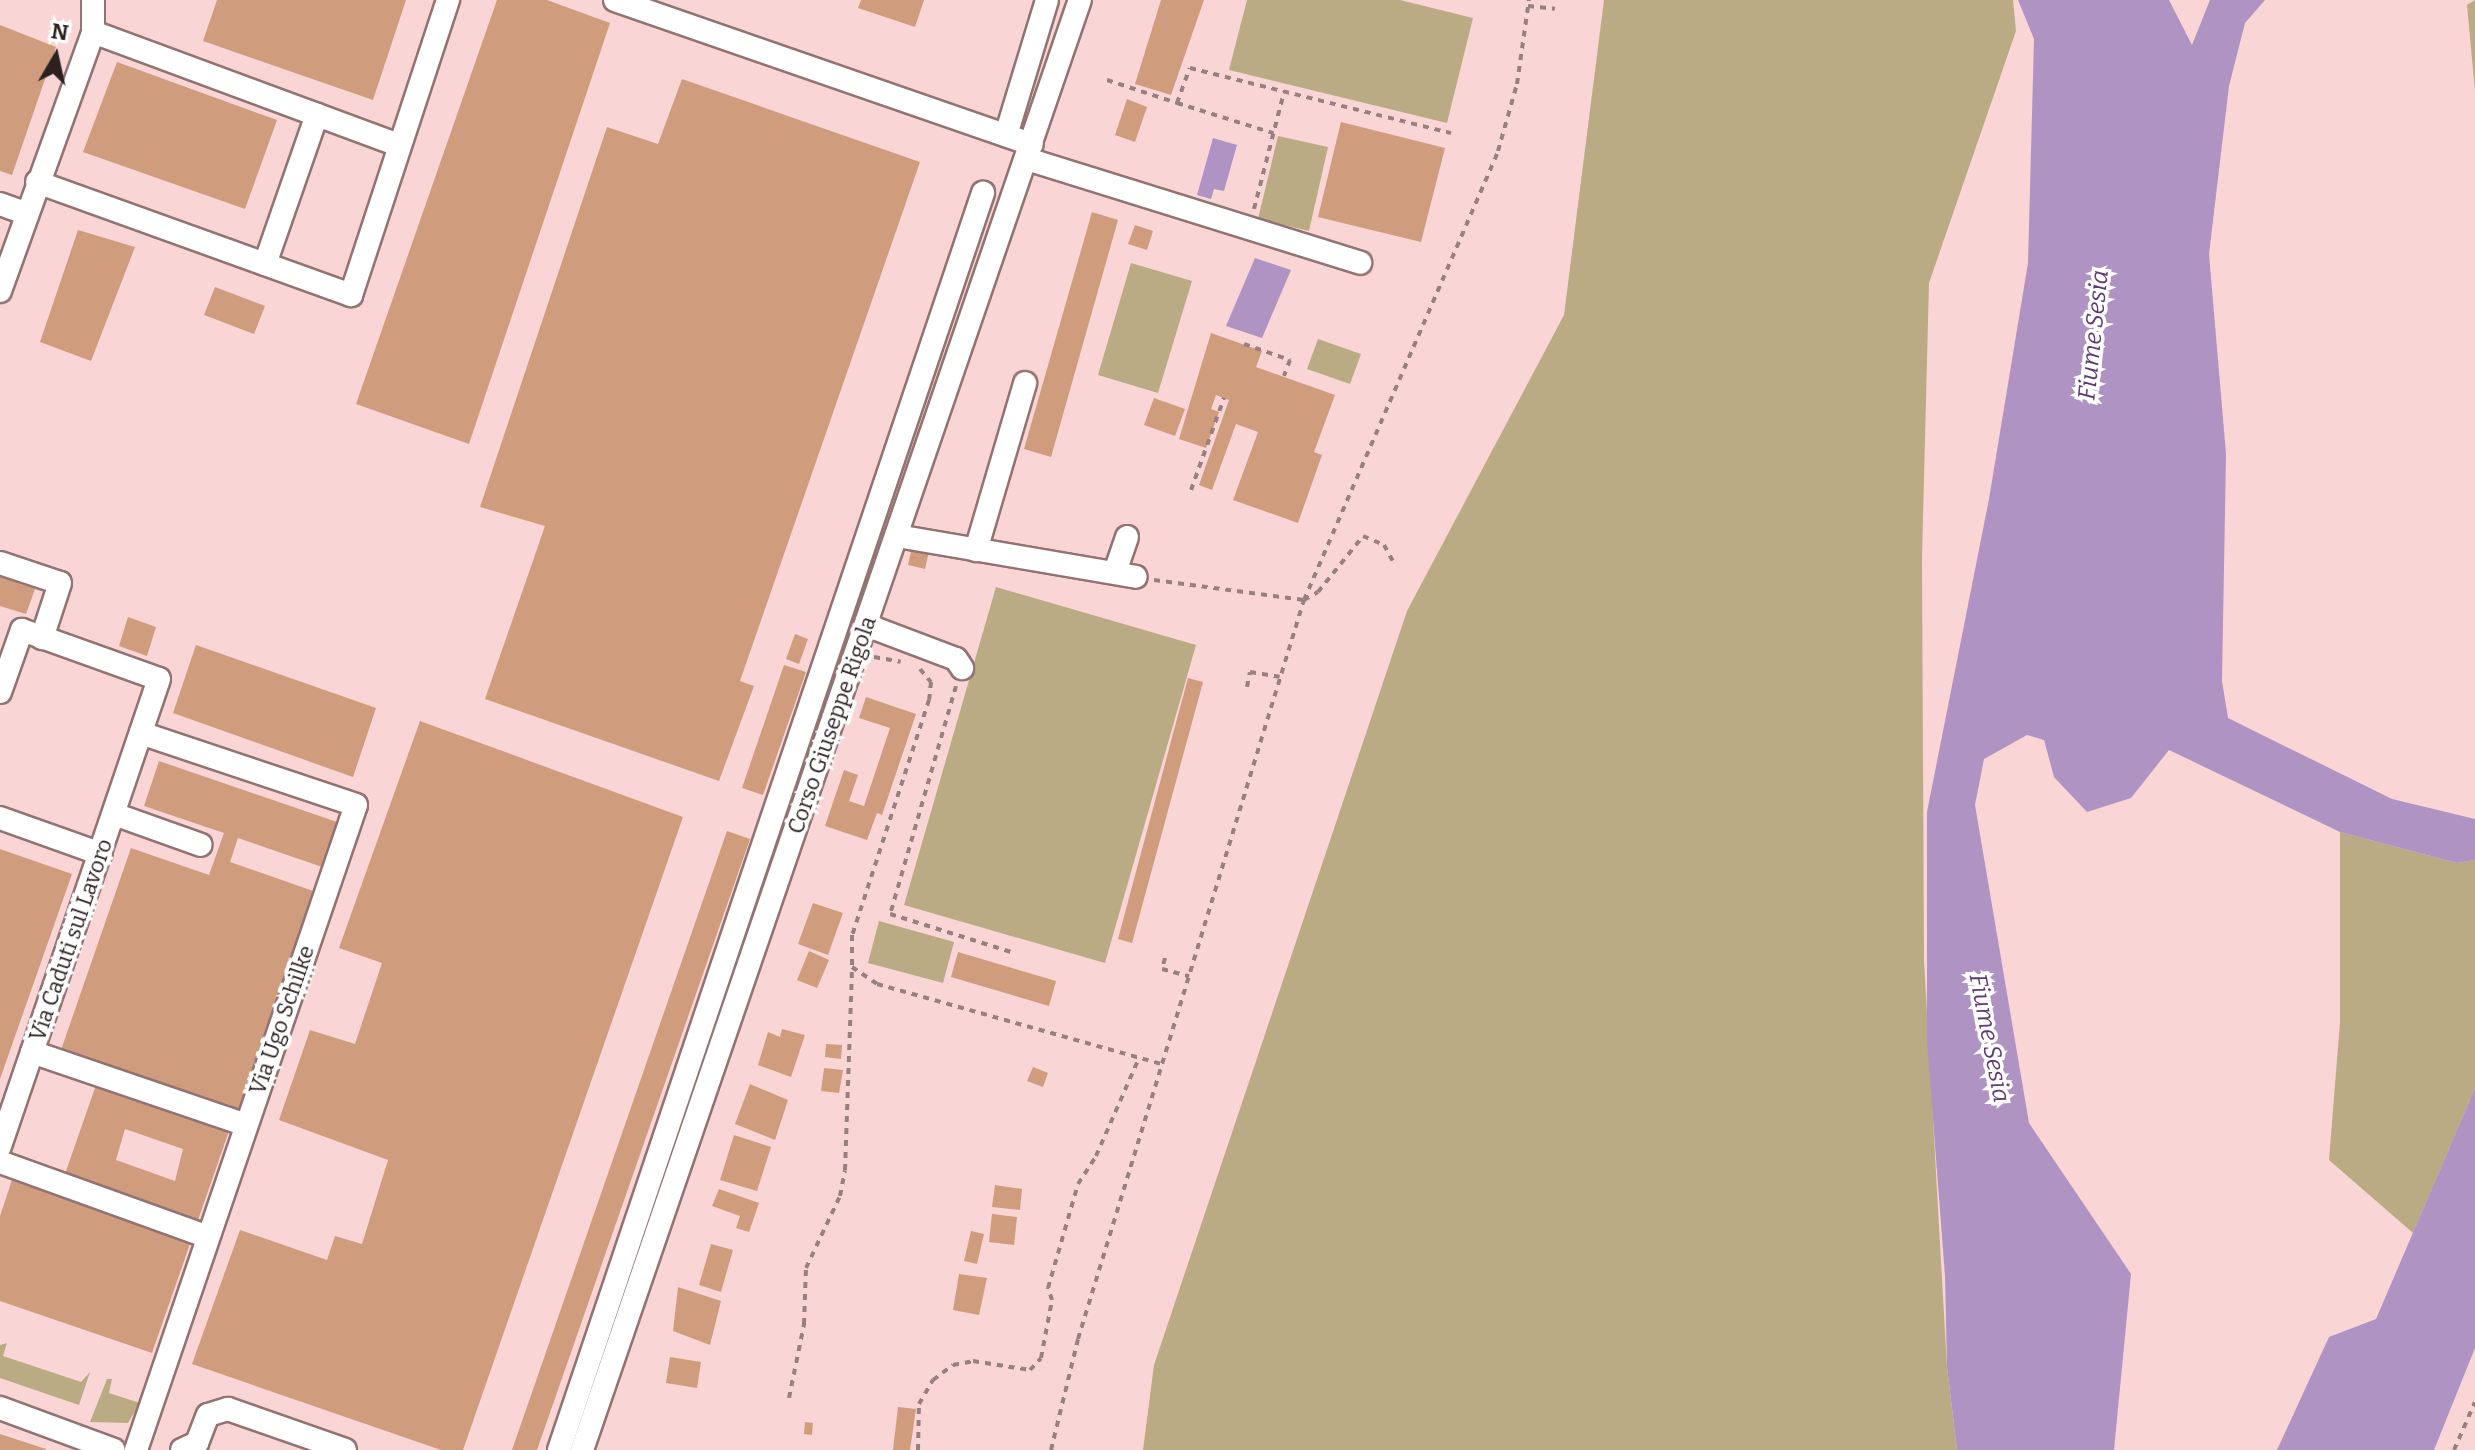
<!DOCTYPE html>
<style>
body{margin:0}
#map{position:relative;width:2475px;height:1450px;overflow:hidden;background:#f9d5d5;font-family:Bitter,serif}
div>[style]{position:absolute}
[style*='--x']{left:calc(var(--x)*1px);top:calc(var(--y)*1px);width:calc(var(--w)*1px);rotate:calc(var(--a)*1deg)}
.green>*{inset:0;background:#bbab84}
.water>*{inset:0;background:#af93c3}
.building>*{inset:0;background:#cf9d7d}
.path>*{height:4px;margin-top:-2px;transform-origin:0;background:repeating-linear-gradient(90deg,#998080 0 6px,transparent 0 12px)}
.roads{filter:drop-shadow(2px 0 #927372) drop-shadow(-2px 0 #927372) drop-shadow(0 2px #927372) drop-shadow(0 -2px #927372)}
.minor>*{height:22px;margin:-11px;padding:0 11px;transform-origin:11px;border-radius:11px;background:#fff}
span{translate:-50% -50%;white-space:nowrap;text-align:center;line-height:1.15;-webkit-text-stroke:7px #fff;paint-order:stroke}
.street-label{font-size:22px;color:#2d2020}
.water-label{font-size:24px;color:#5d3976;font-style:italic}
.north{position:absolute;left:16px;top:16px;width:80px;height:80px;-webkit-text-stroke:6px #fff;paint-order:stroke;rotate:9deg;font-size:22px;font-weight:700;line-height:32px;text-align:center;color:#2d2020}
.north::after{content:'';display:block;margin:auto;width:28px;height:36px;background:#2d2020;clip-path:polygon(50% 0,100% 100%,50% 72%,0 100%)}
</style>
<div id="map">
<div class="green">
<div style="clip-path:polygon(1247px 0,1400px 0,1473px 18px,1447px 123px,1229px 70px)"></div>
<div style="clip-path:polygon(1604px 0,2013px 0,2016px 31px,1929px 283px,1922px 557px,1924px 960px,1947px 1367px,1957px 1450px,1143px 1450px,1154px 1365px,1407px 611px,1564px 315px)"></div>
<div style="clip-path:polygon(2475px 0,2475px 91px,2467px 5px)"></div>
<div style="clip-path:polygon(1278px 136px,1328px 147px,1309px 231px,1258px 219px)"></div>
<div style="clip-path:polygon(1131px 263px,1192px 281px,1158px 393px,1098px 375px)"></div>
<div style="clip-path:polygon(1318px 339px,1361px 354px,1350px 384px,1307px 369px)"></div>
<div style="clip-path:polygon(996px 587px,1196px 645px,1105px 963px,904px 905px)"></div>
<div style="clip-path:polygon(2340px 832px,2457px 863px,2475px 860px,2475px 1088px,2413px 1233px,2329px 1160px,2340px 1022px)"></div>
<div style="clip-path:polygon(879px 921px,954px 942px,943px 983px,868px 963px)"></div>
<div style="clip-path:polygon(7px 1343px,3px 1356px,81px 1382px,90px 1372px,79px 1405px,0 1378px,0 1345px)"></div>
<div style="clip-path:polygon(107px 1379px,112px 1379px,109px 1393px,140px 1403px,128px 1423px,90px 1422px)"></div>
</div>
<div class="water">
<div style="clip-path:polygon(2018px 0,2169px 0,2192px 45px,2210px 0,2265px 0,2245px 23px,2229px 86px,2209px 254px,2226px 454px,2222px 681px,2228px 718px,2392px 799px,2475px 819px,2475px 860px,2457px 863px,2340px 832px,2169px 750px,2131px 798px,2087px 812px,2054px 777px,2044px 740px,2027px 735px,1984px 759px,1975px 805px,2029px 1123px,2131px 1274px,2114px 1450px,1957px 1450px,1947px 1367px,1945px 1276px,1927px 1041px,1927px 812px,1989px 499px,2028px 263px,2034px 39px)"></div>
<div style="clip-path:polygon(1213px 138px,1237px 145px,1224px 191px,1214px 189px,1211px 199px,1197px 195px)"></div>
<div style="clip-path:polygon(1255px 258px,1291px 270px,1262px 338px,1226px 326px)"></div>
<div style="clip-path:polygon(2475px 1088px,2475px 1348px,2434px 1450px,2277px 1450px,2329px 1337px,2376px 1319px)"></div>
</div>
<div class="building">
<div style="clip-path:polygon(217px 0,406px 0,373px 100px,203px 41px)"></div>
<div style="clip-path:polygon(497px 0,547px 0,610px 23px,469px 444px,356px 404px)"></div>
<div style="clip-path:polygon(861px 0,924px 0,915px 27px,858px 8px)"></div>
<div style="clip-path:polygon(1161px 0,1204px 0,1171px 95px,1135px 84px)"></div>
<div style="clip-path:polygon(0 25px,56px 47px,12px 175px,0 171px)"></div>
<div style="clip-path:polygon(117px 62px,277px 120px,245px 209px,83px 152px)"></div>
<div style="clip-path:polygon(682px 79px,920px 162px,740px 681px,754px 686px,719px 781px,485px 699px,545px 526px,480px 507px,607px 127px,658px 144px)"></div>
<div style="clip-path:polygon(1127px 99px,1147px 107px,1135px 142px,1115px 135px)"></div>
<div style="clip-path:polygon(1341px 122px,1445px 148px,1421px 242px,1318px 217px)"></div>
<div style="clip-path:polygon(1092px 212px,1118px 220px,1051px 457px,1024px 449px)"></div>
<div style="clip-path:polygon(1135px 225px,1153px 231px,1147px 250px,1128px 244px)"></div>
<div style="clip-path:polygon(78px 230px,135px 247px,91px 361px,40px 342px)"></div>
<div style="clip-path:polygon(215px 287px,265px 306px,254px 334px,204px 315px)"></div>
<div style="clip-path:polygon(1211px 333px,1262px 351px,1256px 367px,1335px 395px,1314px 452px,1322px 455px,1298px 523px,1233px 500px,1258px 432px,1236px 424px,1212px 490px,1199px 485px,1229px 400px,1216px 395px,1211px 409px,1219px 412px,1206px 448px,1179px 439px)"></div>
<div style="clip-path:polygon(1154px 398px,1185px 409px,1175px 436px,1144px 425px)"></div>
<div style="clip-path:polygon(912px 547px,929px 551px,925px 569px,908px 565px)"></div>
<div style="clip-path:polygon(0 577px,35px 589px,26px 614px,0 606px)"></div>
<div style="clip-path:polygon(128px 617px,156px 627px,147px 656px,119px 646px)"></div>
<div style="clip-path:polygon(795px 634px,808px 639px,799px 664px,786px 659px)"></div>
<div style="clip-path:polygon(196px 645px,376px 708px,353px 777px,173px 713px)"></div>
<div style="clip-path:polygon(784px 665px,806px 672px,763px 795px,742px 788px)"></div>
<div style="clip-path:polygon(1188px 678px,1203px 682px,1132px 943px,1118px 939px)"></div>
<div style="clip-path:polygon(866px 697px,916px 714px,882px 815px,877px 813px,867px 840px,825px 826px,844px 770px,858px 775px,849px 801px,864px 806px,890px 728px,859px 718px)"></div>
<div style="clip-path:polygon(420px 721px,683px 817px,463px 1450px,441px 1450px,192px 1364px,240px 1230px,327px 1260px,335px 1236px,362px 1244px,388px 1160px,279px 1120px,310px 1030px,355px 1044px,382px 963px,339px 948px)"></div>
<div style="clip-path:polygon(159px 761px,340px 823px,325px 868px,238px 838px,230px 862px,316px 892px,240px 1111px,61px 1050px,131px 848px,209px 875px,224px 833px,144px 806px)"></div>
<div style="clip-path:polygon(727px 831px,750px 839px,537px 1450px,512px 1450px)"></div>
<div style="clip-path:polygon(0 849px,72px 874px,0 1079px)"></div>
<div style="clip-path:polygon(813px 903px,843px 913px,828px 955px,798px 944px)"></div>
<div style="clip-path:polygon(809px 951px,829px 960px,817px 988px,797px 980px)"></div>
<div style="clip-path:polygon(958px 952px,1056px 981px,1049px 1006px,951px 977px)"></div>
<div style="clip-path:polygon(782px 1029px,805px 1035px,791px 1077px,758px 1065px,768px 1032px,780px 1037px)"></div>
<div style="clip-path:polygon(826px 1044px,842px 1045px,841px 1059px,825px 1057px)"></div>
<div style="clip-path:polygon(1033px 1067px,1048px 1073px,1043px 1087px,1027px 1081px)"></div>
<div style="clip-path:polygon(824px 1068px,843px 1070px,839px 1093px,821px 1091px)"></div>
<div style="clip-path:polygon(750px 1084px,788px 1100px,775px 1140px,735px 1124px)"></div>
<div style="clip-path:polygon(evenodd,96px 1085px,229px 1131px,198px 1220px,65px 1174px,96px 1085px,125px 1129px,183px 1149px,175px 1181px,116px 1160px,125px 1129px)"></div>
<div style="clip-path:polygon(734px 1135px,771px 1147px,757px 1191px,720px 1180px)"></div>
<div style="clip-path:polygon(12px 1180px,191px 1241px,152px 1353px,0 1301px,0 1216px)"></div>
<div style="clip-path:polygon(995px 1185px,1022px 1189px,1020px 1210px,992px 1207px)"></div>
<div style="clip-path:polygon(719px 1189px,759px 1203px,749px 1232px,736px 1228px,740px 1216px,712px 1206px)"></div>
<div style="clip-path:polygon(992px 1214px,1017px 1217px,1014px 1245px,989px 1242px)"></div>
<div style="clip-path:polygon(971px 1231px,984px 1234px,977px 1264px,964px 1261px)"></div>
<div style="clip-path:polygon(711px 1244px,733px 1250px,721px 1292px,699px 1285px)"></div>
<div style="clip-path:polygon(959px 1274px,987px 1278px,979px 1315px,953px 1310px)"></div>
<div style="clip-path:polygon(678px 1287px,721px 1301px,710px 1345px,673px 1331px)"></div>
<div style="clip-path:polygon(670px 1357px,701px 1362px,697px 1388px,666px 1383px)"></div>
<div style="clip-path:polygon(898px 1407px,916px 1409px,910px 1450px,893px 1450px)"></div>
<div style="clip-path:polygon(805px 1422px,813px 1423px,812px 1435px,804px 1434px)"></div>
<div style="clip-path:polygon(0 1434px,46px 1449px,46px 1450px,0 1450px)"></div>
</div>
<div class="path">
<div style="--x:1528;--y:6;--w:27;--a:6"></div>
<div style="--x:1107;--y:80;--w:74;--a:18.2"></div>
<div style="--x:1177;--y:103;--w:37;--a:-70"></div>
<div style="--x:1190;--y:68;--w:269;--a:14"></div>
<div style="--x:1177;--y:103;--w:101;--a:17.4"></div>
<div style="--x:1254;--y:209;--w:121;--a:-75.6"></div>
<div style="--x:1244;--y:344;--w:49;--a:19.2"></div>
<div style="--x:1290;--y:360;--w:17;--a:111"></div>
<div style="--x:1191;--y:490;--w:98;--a:-70.3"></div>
<div style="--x:1154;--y:580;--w:151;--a:7.6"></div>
<div style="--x:1304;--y:600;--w:16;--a:-30"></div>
<div style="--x:1318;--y:592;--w:72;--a:-51.2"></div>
<div style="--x:1363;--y:536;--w:23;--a:23"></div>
<div style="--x:1384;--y:545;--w:18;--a:61"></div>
<div style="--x:874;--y:657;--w:27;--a:10"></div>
<div style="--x:920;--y:669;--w:17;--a:50"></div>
<div style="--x:931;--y:682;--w:18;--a:96"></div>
<div style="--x:929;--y:700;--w:247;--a:108.1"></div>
<div style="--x:852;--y:935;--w:32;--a:90"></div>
<div style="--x:852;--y:967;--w:30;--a:34"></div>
<div style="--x:877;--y:984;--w:295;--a:15.7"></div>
<div style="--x:956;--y:686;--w:237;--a:106.1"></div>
<div style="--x:890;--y:914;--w:127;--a:17.4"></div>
<div style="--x:1247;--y:687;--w:15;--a:-79"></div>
<div style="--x:1250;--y:672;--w:30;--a:9"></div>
<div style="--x:1165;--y:958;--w:11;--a:105"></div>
<div style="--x:1162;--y:969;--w:28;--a:15"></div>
<div style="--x:789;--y:1398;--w:76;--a:-78.5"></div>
<div style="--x:804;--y:1324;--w:56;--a:-88"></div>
<div style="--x:806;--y:1268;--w:80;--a:-64.7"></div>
<div style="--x:840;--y:1196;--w:26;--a:-79"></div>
<div style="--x:845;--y:1170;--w:203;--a:-88"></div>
<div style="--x:918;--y:1450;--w:46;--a:-88.8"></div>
<div style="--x:919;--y:1404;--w:28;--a:-60"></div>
<div style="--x:933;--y:1380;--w:25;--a:-37"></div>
<div style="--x:953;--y:1365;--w:20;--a:-11"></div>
<div style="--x:973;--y:1361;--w:58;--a:9"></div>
<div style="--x:1030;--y:1370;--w:16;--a:-47"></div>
<div style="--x:1041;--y:1358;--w:59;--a:-79.3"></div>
<div style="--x:1052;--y:1300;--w:13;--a:-108"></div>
<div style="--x:1048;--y:1288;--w:108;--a:-73.9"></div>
<div style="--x:1078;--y:1184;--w:33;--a:-57"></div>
<div style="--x:1096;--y:1156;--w:107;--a:-66.3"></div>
<div style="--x:1051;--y:1450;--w:114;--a:-76.3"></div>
<div style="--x:1078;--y:1339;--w:773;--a:-73"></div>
<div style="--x:1304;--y:600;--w:489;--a:-66.6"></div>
<div style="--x:1498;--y:151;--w:70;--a:-74.2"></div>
<div style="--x:1517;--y:84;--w:85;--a:-81.9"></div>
<div style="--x:2454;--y:1450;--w:52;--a:-66.4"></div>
</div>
<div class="roads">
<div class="minor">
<div style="--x:93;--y:0;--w:32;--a:90"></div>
<div style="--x:93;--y:32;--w:326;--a:20.3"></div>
<div style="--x:615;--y:0;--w:441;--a:19.1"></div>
<div style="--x:1006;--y:135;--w:141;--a:-73.1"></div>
<div style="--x:1027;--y:159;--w:349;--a:17.3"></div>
<div style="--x:37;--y:182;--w:334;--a:19.8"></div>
<div style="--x:351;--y:295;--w:311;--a:-71.8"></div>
<div style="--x:0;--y:204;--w:29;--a:20"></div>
<div style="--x:265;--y:264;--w:158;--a:-70.8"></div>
<div style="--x:0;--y:291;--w:275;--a:-70.2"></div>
<div style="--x:897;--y:536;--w:242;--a:9.7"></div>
<div style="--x:976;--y:550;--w:174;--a:-73.6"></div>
<div style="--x:0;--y:563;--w:63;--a:18.4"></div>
<div style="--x:60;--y:583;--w:58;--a:108.1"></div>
<div style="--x:1115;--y:572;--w:37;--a:-71"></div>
<div style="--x:866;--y:625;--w:96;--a:20.7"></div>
<div style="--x:956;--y:659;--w:11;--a:56"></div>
<div style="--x:0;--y:692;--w:66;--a:-70.5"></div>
<div style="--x:22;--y:630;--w:145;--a:19.7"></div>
<div style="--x:159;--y:679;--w:494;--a:108.8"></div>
<div style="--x:114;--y:814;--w:92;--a:19.6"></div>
<div style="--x:0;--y:818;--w:107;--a:19.6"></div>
<div style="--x:32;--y:1052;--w:226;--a:18.8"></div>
<div style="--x:0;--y:1162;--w:221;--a:19.8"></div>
<div style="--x:0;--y:1408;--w:121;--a:20.2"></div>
<div style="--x:136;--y:1450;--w:681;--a:-71.17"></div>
<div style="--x:356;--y:805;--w:227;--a:-161.5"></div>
<div style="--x:182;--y:1450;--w:17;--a:-25"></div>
<div style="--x:197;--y:1443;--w:30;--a:-69"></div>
<div style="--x:208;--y:1415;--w:21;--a:-17"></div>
<div style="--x:228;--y:1409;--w:124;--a:19.3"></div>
<div style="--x:559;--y:1450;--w:1327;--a:-71.36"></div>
<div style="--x:582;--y:1450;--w:1533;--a:-71.05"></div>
</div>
</div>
<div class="street-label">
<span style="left:832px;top:725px;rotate:-71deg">Corso Giuseppe Rigola</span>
<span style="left:71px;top:940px;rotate:-71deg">Via Caduti sul Lavoro</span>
<span style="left:282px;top:1020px;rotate:-71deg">Via Ugo Schilke</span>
</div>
<div class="water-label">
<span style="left:2094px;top:335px;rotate:-84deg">Fiume Sesia</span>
<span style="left:1989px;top:1038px;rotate:79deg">Fiume Sesia</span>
</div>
<div class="north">N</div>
</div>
